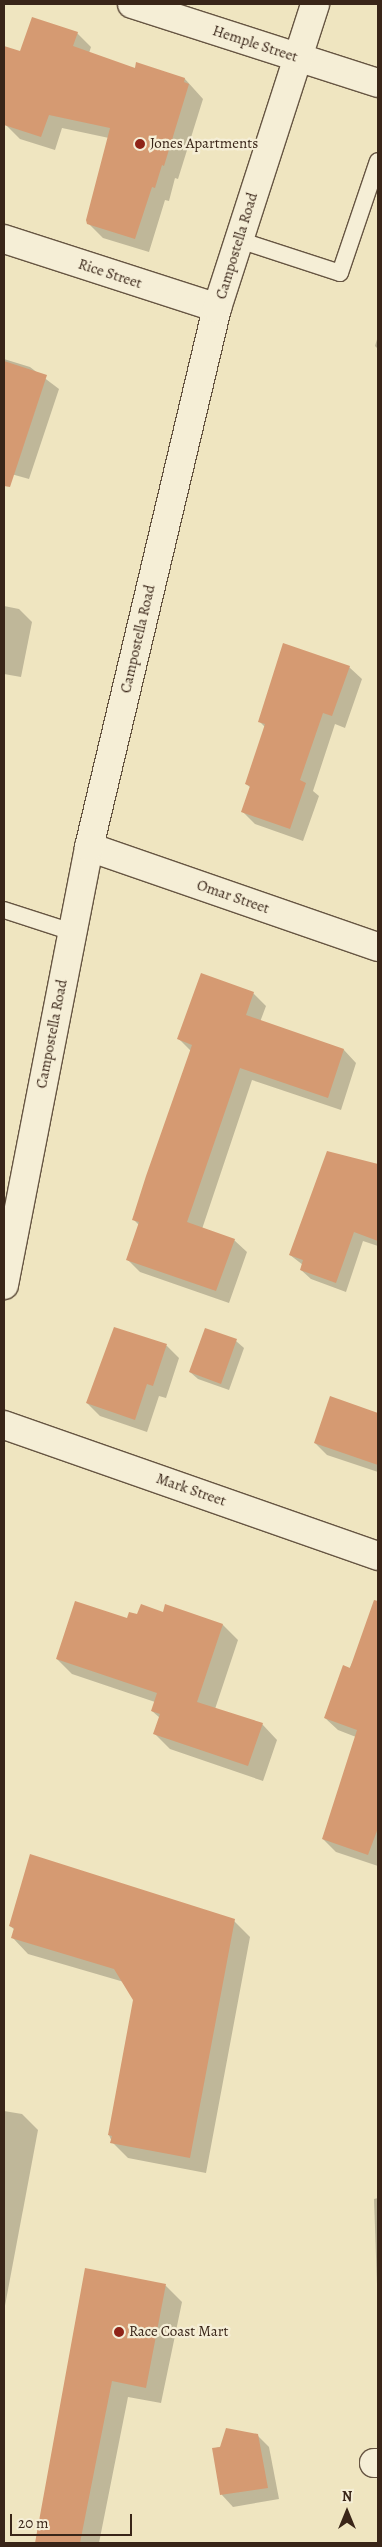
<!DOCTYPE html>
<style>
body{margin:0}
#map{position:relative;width:382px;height:2547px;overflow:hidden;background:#efe5c0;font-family:Alegreya,serif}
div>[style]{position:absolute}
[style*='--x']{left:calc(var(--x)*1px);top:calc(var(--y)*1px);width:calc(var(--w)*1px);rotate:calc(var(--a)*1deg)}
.shadow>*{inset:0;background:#0003}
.building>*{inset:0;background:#d59a72}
.roads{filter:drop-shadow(1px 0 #665542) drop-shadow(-1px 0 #665542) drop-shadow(0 1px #665542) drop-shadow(0 -1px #665542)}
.service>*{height:16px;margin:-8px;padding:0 8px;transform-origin:8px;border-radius:8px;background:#f5eed6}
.minor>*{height:28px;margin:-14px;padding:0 14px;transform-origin:14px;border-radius:14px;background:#f5eed6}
.secondary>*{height:28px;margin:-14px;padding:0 14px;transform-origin:14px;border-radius:14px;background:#f5eed6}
.dots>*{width:14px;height:14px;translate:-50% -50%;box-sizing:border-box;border:2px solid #f5eed6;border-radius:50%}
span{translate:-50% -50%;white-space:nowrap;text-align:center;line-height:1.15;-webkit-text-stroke:4.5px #f5eed6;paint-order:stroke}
.street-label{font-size:15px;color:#392518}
.poi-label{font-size:15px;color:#392518}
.left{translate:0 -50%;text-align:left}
.frame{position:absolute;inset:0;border:5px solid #392518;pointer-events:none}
.north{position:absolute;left:322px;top:2487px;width:50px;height:50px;-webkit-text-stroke:4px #f5eed6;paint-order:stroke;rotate:0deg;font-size:14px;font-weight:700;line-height:20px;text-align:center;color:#392518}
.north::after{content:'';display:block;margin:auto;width:18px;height:22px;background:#392518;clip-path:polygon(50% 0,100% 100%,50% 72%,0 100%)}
.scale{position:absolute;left:10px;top:2514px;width:122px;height:22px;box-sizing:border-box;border:2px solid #392518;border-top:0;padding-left:6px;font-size:15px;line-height:18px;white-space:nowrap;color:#392518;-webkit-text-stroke:4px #f5eed6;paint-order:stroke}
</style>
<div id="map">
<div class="shadow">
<div style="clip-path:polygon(77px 33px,91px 47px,89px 53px,135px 69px,137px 64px,185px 79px,203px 99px,178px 179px,175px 178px,169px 201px,165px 200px,149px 252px,103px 238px,89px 224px,109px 138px,62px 128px,55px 150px,20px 139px,6px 125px,9px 113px,4px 111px,4px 47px,20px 52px)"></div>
<div style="clip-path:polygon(378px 336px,378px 349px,375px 346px)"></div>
<div style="clip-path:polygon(4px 359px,30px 367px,59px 389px,29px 479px,4px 472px)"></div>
<div style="clip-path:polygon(4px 606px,19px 609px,32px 622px,21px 677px,4px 674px)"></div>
<div style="clip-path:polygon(349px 667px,362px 679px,345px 728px,335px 724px,313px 791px,319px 796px,303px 841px,255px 824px,242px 811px,251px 788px,246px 784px,265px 727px,260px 722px)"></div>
<div style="clip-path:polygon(253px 993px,266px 1006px,260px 1022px,344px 1050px,356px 1063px,341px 1110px,252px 1080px,202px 1229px,234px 1240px,247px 1252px,229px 1303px,140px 1272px,127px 1259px,139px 1225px,134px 1220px,191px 1051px,179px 1039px)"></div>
<div style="clip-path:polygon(372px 1172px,378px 1179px,378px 1246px,363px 1241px,346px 1292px,311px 1279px,301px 1270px,303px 1265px,290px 1255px)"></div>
<div style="clip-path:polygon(115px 1329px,167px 1346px,179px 1358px,166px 1398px,159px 1396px,147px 1432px,100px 1416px,87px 1403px)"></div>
<div style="clip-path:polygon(236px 1341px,244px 1348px,229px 1390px,198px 1379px,190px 1372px)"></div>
<div style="clip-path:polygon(331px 1398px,378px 1414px,378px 1472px,327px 1455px,315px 1443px)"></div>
<div style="clip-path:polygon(138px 1616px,223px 1625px,238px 1640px,215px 1709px,262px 1724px,277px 1740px,263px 1781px,170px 1749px,155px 1734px,160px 1718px,152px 1711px,155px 1702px,72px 1674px,57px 1659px)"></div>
<div style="clip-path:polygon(355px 1657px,378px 1665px,378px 1866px,336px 1852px,323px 1839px,356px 1737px,338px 1730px,325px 1718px)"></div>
<div style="clip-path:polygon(234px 1921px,250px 1937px,206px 2173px,128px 2158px,112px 2142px,109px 2135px,134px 2000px,124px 1982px,28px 1954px,12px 1937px,15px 1930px,10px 1926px)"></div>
<div style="clip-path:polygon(4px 2111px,22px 2114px,38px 2130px,4px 2311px)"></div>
<div style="clip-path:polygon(378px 2198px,378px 2313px,374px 2199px)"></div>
<div style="clip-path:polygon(86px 2270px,166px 2286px,182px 2302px,161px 2403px,128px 2397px,99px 2543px,36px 2543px)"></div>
<div style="clip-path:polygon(257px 2435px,269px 2447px,279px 2499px,233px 2507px,222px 2495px,213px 2449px)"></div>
</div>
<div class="building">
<div style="clip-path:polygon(32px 17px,78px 32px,73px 46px,135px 68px,136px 62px,185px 78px,184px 82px,189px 84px,164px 166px,162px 165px,155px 188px,152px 187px,135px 239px,87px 224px,86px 220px,110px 128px,49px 115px,41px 137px,4px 125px,4px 46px,20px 51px)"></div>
<div style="clip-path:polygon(4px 361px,47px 375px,10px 487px,4px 486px)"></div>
<div style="clip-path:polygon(283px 643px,350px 666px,332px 716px,323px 713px,300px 780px,306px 783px,290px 829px,241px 812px,250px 786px,245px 784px,265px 724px,258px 722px)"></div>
<div style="clip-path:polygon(201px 973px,254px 992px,246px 1015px,344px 1049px,328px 1098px,240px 1068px,187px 1222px,235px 1239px,216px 1291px,126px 1260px,139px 1222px,132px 1220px,146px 1176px,192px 1045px,177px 1039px)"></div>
<div style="clip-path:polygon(327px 1151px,378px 1164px,378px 1241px,354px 1232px,336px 1283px,300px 1270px,303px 1260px,289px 1255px)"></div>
<div style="clip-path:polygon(114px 1327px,167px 1344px,153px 1386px,147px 1384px,135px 1420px,86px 1403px)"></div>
<div style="clip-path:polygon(205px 1328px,237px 1339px,221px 1384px,189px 1372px)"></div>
<div style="clip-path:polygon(330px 1396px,378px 1413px,378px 1465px,314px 1443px)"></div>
<div style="clip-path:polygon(374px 1600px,378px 1601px,378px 1828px,368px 1855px,322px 1839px,357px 1730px,324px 1718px,343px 1665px,350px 1668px)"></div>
<div style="clip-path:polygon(75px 1601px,127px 1618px,129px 1612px,137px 1614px,141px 1604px,163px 1612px,165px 1604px,223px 1624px,197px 1702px,263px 1723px,248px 1766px,153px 1734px,160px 1714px,151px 1711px,157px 1693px,56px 1659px)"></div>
<div style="clip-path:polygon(30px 1854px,235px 1919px,190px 2158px,110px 2143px,112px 2136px,108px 2135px,133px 2000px,114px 1969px,11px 1938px,14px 1928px,9px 1926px)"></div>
<div style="clip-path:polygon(85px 2268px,166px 2284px,146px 2388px,112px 2381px,80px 2543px,35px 2543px)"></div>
<div style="clip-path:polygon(226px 2428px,258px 2434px,268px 2488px,220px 2495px,212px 2448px,220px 2447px)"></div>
</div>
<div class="roads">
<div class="service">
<div style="--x:239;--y:240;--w:106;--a:18.1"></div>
<div style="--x:340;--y:273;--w:118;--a:-71.3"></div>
<div style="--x:4;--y:910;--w:71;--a:17.9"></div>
</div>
<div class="minor">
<div style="--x:132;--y:4;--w:258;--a:17.8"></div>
<div style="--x:4;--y:239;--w:224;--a:17.9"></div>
<div style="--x:89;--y:847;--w:306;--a:19.1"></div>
<div style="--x:4;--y:1425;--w:396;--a:19.3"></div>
<div style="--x:374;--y:2463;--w:4;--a:0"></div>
</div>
<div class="secondary">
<div style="--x:4;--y:1285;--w:446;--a:-79"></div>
<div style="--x:89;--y:847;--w:554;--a:-76.64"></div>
<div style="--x:217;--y:308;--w:319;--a:-72.1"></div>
</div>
</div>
<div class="dots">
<div style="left:140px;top:144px;background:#8f2418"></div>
<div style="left:119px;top:2332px;background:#8f2418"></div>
</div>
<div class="street-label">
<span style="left:255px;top:44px;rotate:18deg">Hemple Street</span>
<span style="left:237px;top:246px;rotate:-73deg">Campostella Road</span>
<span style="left:110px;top:274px;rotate:18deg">Rice Street</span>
<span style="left:138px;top:639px;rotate:-77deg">Campostella Road</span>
<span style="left:233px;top:897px;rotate:19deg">Omar Street</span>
<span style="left:52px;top:1034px;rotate:-79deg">Campostella Road</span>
<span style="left:191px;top:1490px;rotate:19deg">Mark Street</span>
</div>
<div class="poi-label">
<span class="left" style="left:150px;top:144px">Jones Apartments</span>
<span class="left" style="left:129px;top:2332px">Race Coast Mart</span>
</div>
<div class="frame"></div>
<div class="north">N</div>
<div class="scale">20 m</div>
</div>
